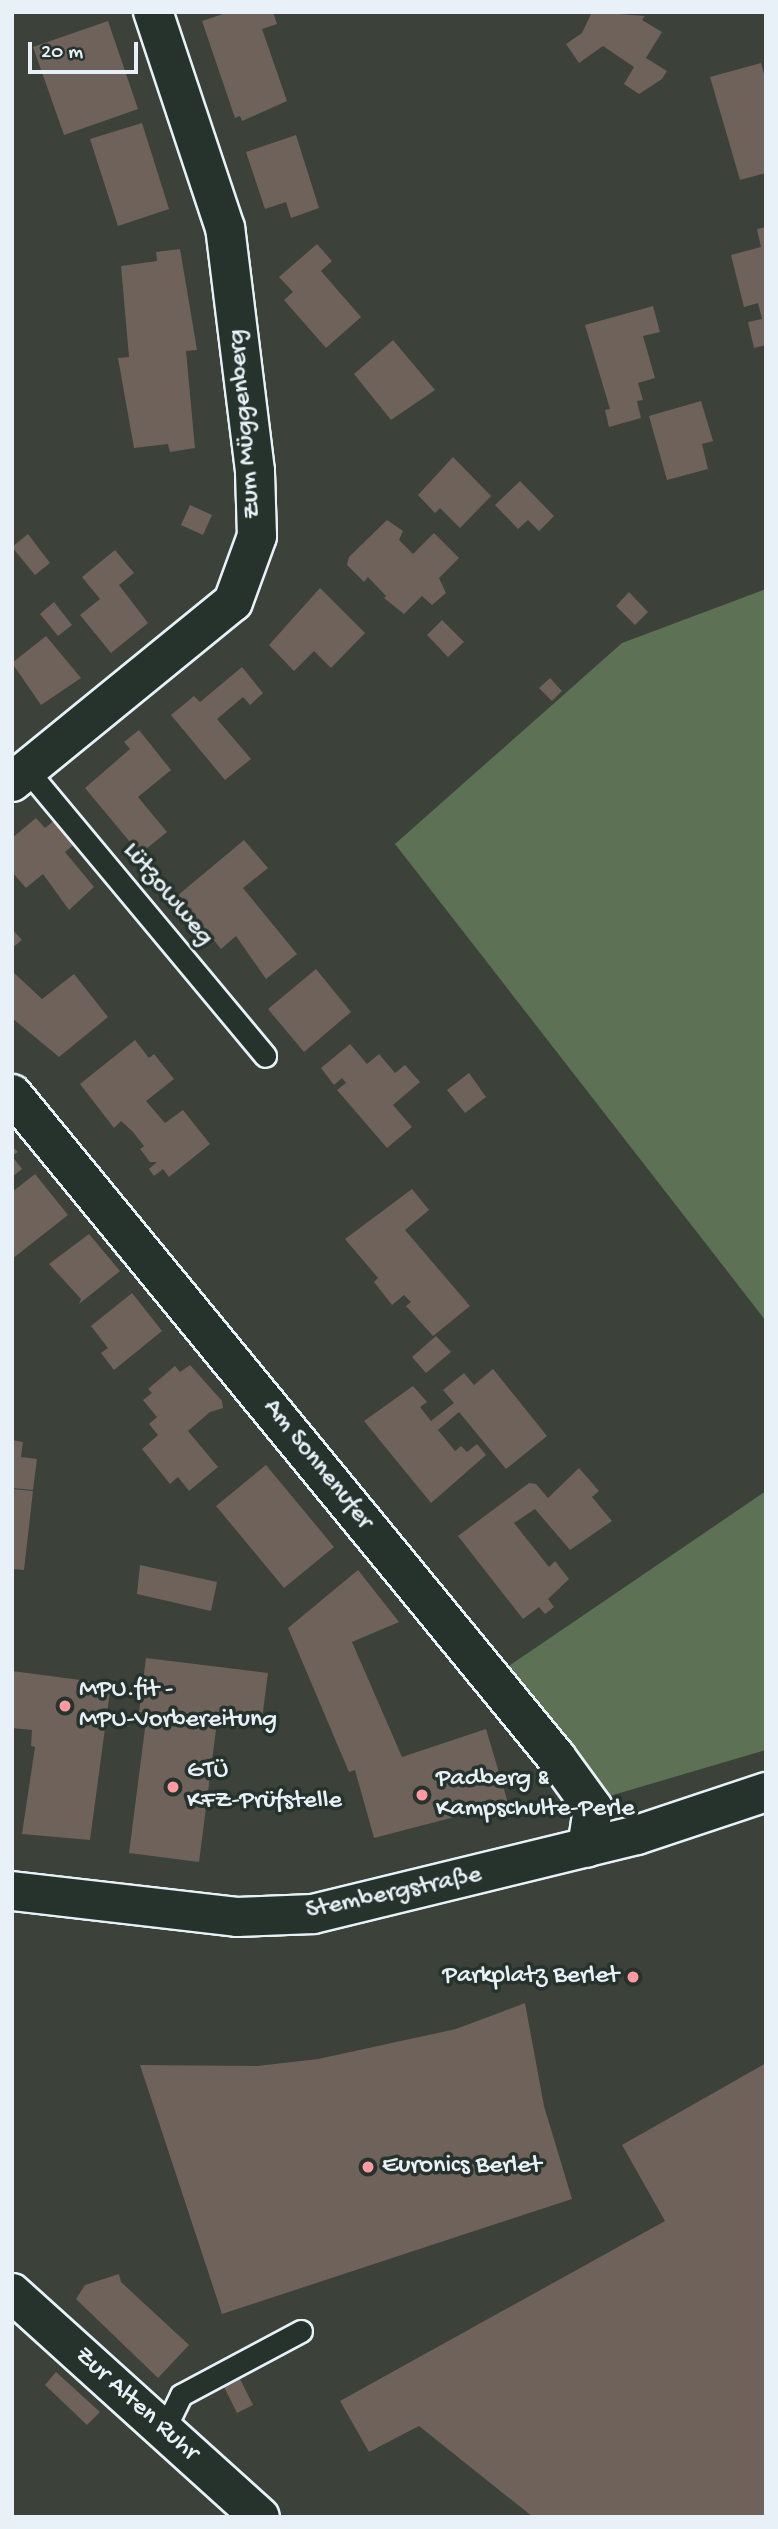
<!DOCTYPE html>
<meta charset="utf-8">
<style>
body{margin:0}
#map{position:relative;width:778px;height:2529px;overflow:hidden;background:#3c413a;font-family:"Gochi Hand",sans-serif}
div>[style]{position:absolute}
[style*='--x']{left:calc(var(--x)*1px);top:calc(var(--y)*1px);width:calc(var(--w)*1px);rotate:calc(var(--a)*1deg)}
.green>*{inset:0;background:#5d7154}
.building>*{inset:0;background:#6e625a}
.roads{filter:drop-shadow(2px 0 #e8f1f8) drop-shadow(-2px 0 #e8f1f8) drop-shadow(0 2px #e8f1f8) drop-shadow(0 -2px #e8f1f8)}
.lane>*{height:21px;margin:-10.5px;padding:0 10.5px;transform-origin:10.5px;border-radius:10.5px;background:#26332d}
.street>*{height:38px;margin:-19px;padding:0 19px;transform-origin:19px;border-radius:19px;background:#26332d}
.secondary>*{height:38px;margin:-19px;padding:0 19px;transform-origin:19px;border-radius:19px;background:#26332d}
.dots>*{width:19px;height:19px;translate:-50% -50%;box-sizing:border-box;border:4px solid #26332d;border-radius:50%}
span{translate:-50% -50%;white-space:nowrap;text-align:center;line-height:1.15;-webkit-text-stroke:7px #26332d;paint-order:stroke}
.street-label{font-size:26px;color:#e8f1f8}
.poi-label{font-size:26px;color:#e8f1f8}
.left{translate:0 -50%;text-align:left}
.right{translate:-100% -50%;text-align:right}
.frame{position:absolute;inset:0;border:14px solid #e8f1f8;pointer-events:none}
.scale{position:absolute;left:28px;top:42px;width:110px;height:32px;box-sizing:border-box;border:4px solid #e8f1f8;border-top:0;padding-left:9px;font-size:21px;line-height:24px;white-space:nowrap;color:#e8f1f8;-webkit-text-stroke:5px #26332d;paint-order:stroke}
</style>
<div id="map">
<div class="green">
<div style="clip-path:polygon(766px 589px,766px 1321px,395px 844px,622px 643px)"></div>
<div style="clip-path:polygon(766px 1491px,766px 1750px,596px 1800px,503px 1670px)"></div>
</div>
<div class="building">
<div style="clip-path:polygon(229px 12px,273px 12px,277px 24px,262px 29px,287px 101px,242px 121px,240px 116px,235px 118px,202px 21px)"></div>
<div style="clip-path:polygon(592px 12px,645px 16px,642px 20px,662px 32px,646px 58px,667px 71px,662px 79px,639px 94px,624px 84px,634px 67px,603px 46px,579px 63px,566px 44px,582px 33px)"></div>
<div style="clip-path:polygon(108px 21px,138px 109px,64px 135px,33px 47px)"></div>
<div style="clip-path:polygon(761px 63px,766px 81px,766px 173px,740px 180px,710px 77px)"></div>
<div style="clip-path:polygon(142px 123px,169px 209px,118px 226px,90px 139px)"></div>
<div style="clip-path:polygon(296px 135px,319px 208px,291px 218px,286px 202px,265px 209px,246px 152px)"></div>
<div style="clip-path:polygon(766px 227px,766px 345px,754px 348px,748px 322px,762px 319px,758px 303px,744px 307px,731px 255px,761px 247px,757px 229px)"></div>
<div style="clip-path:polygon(317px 244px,332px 261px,321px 271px,361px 317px,326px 348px,284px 300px,293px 292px,279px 277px)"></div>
<div style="clip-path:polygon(180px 249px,197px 350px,186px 351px,195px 448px,170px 452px,168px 444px,134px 448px,118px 358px,129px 357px,121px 266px,157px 261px,156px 252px)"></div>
<div style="clip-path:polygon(653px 306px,660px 332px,643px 336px,655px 378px,638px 383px,643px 400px,637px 401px,641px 418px,609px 427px,605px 410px,610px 409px,585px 325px)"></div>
<div style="clip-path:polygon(393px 340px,435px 390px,391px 420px,354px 374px)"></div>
<div style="clip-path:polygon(701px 401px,713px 441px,702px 444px,708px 469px,667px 480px,649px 416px)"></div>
<div style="clip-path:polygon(453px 457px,491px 496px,460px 528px,440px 508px,435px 513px,418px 495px)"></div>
<div style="clip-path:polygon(520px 481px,554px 516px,539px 531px,528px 520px,518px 529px,495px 505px)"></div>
<div style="clip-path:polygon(190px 505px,212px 515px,203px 535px,181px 525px)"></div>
<div style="clip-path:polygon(387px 520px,403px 531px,399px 540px,413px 554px,434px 533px,459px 558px,439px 578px,446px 593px,432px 605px,422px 596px,404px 614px,384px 598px,386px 596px,368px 577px,364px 582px,347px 565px,349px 557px)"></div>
<div style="clip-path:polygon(28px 534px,50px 563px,35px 575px,12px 547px)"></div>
<div style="clip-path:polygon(115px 550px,134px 573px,119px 585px,148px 623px,111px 653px,80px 615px,100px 599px,82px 577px)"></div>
<div style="clip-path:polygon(320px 588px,365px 633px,331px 668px,314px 651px,294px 671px,269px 645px)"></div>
<div style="clip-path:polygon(629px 592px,648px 612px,635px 625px,616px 606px)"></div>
<div style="clip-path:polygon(54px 602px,72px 625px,58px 636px,40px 614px)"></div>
<div style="clip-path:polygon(442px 620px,464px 642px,448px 657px,427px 635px)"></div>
<div style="clip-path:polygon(46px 636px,81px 678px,41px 705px,12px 663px)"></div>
<div style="clip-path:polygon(242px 667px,263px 693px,250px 705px,243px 697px,217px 719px,251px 759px,225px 780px,171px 715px,194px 696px,200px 702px)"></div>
<div style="clip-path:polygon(550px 678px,562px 691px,552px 701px,539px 688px)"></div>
<div style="clip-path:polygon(139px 730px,171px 770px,138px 797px,167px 832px,140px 854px,85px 788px,130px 749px,124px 742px)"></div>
<div style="clip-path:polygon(36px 818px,45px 828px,56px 819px,76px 843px,65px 852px,94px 887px,69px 910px,43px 874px,26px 888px,12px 872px,12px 838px)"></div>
<div style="clip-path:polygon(244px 840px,268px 868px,243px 888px,297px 954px,266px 979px,236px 936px,221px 949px,177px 896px)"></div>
<div style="clip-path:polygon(12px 929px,22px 940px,12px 948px)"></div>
<div style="clip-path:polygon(316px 969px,351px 1012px,304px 1052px,268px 1009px)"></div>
<div style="clip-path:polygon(12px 971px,42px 999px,74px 974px,108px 1017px,59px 1057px,12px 1018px)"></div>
<div style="clip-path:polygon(135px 1040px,149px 1058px,154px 1054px,174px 1079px,146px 1101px,165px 1123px,183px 1110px,210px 1144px,169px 1177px,163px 1169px,154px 1176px,149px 1169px,157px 1162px,150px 1162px,140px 1149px,144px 1146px,133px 1132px,121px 1121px,114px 1128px,80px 1084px)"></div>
<div style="clip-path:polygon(350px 1044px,367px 1064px,379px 1054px,395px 1073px,405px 1065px,420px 1082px,393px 1105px,412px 1127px,387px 1148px,337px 1090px,346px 1083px,342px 1078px,334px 1085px,321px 1068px)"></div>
<div style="clip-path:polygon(469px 1073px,486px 1097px,465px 1113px,447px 1090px)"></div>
<div style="clip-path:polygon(12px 1146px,18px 1152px,12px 1156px,22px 1169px,12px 1177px)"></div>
<div style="clip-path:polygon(35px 1174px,68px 1215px,12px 1259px,12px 1192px)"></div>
<div style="clip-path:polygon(412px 1189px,429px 1210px,405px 1230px,470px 1306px,433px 1336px,406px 1306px,411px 1302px,404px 1295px,392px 1305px,374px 1282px,378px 1278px,345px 1239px)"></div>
<div style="clip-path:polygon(89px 1234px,120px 1271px,79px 1304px,81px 1299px,49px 1264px)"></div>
<div style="clip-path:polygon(132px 1293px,162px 1331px,114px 1370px,101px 1353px,108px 1348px,91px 1326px)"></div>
<div style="clip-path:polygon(436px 1336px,451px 1352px,426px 1373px,412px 1357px)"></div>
<div style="clip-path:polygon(190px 1365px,222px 1401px,223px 1408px,210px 1412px,188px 1431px,218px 1467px,189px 1491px,178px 1477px,170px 1484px,142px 1449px,158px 1435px,149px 1424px,157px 1417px,143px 1400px,152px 1393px,148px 1389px,175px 1366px,180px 1372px)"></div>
<div style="clip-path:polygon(493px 1369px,547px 1436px,506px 1469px,459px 1412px,438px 1430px,455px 1451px,461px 1446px,467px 1452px,477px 1444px,486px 1455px,431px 1503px,364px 1421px,413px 1386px,427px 1402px,420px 1407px,431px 1421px,454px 1403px,443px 1390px,464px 1373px,474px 1385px)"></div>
<div style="clip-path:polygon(12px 1440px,23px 1442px,21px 1457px,37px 1459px,33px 1490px,12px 1488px)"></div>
<div style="clip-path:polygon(266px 1465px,334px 1547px,284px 1588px,216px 1506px)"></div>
<div style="clip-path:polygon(579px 1468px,599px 1491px,592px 1497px,612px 1521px,570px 1550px,535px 1509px,514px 1523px,549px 1567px,555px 1561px,569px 1579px,548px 1599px,554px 1607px,545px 1614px,539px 1607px,523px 1619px,458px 1536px,529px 1483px,536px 1484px,548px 1498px)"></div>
<div style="clip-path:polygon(12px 1489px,33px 1491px,24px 1570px,12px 1569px)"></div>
<div style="clip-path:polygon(140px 1565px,217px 1582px,211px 1611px,137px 1594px)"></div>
<div style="clip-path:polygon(358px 1570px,399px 1622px,352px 1642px,402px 1757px,486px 1729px,508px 1803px,374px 1838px,355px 1770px,349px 1772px,288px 1628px)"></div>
<div style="clip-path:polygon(146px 1658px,268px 1673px,261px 1727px,229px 1728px,228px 1723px,217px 1722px,199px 1862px,129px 1853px,147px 1713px,139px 1712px)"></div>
<div style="clip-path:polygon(12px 1671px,111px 1684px,90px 1840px,22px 1834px,35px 1747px,31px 1746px,32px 1730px,12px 1728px)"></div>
<div style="clip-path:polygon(525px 2003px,544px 2106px,572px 2199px,222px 2314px,140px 2065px,257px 2066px,318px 2059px,456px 2029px)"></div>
<div style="clip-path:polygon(766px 2063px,766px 2517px,533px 2517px,419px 2426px,369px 2452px,340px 2401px,665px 2221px,622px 2145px)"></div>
<div style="clip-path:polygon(119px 2274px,121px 2282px,189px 2345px,158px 2378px,76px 2299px,85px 2285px)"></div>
<div style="clip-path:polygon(56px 2372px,100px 2412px,87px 2425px,45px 2385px)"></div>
<div style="clip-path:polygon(239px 2377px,253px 2405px,237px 2413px,223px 2385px)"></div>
</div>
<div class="roads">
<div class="lane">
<div style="--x:27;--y:770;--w:372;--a:50.2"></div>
<div style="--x:164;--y:2430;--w:39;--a:-64"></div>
<div style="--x:181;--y:2395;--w:136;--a:-28.1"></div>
</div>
<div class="street">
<div style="--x:12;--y:782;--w:285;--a:-39.2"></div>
<div style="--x:233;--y:602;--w:70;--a:-70"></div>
<div style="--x:257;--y:536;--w:65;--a:-91.8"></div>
<div style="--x:255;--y:471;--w:245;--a:-97"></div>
<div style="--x:225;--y:228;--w:228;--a:-108.4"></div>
<div style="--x:12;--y:1094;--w:858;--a:50.63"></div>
<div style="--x:556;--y:1757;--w:63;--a:54"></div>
<div style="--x:593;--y:1808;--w:40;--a:98.5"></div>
<div style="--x:12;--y:2293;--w:334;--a:42.1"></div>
</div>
<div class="secondary">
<div style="--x:12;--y:1891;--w:226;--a:6.6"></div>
<div style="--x:237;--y:1917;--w:76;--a:-2.3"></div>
<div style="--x:313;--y:1914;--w:333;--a:-13.7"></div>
<div style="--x:637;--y:1835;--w:136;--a:-18.4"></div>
</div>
</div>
<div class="dots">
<div style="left:65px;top:1706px;background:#ff9aa2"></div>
<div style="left:173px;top:1787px;background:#ff9aa2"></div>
<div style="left:422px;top:1795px;background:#ff9aa2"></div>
<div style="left:633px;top:1977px;background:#ff9aa2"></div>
<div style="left:368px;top:2167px;background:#ff9aa2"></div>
</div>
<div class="street-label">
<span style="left:246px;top:424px;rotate:-95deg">Zum Müggenberg</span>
<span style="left:167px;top:895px;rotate:50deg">Lützowweg</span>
<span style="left:317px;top:1465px;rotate:51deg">Am Sonnenufer</span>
<span style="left:394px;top:1894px;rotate:-12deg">Stembergstraße</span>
<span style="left:136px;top:2405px;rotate:42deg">Zur Alten Ruhr</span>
</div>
<div class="poi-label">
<span class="left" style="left:79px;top:1706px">MPU.fit -<br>MPU-Vorbereitung</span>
<span class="left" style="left:187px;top:1787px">GTÜ<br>KFZ-Prüfstelle</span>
<span class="left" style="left:436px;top:1795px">Padberg &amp;<br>Kampschulte-Perle</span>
<span class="right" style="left:619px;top:1977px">Parkplatz Berlet</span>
<span class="left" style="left:382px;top:2167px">Euronics Berlet</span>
</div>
<div class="frame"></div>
<div class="scale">20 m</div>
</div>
